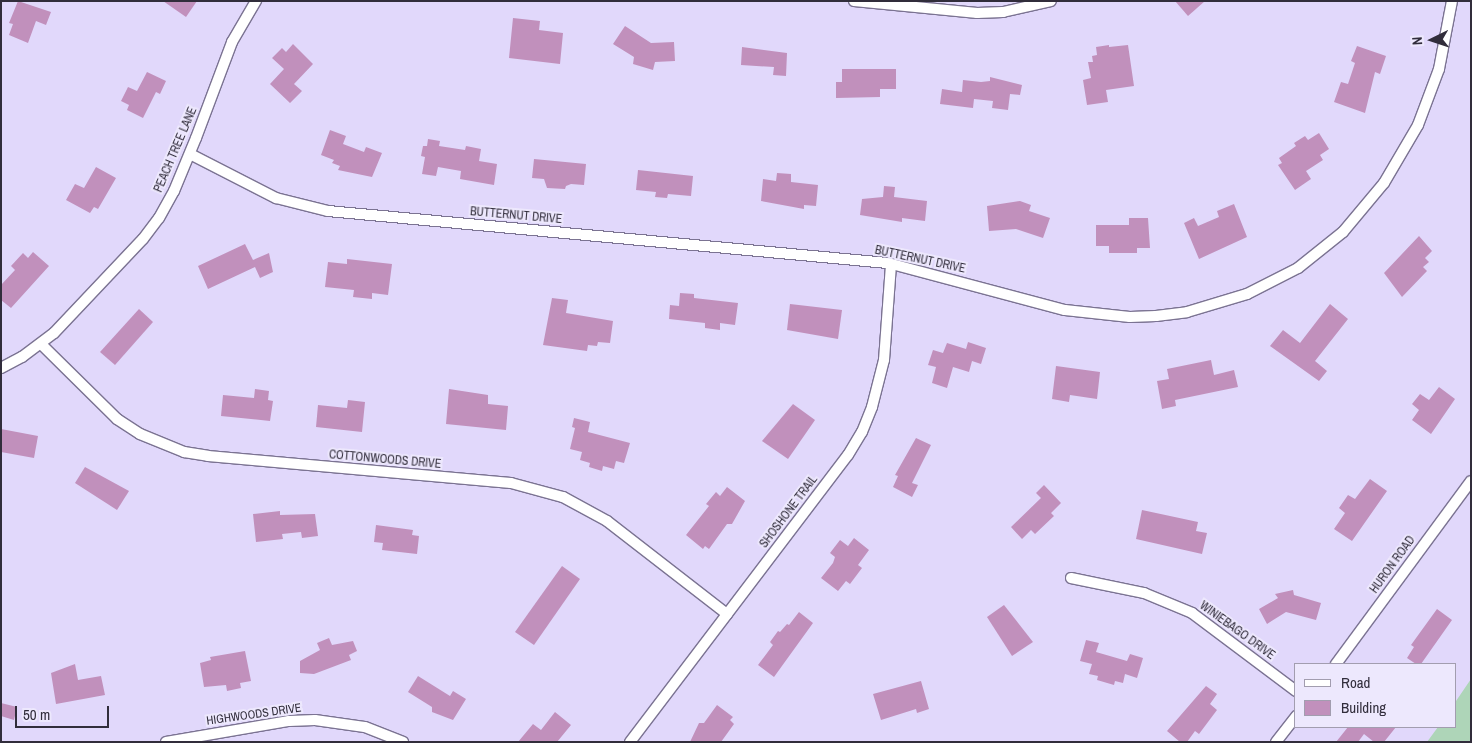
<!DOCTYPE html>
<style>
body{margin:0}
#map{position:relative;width:1472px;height:743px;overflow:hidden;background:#e1d8fb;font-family:"Archivo Narrow",sans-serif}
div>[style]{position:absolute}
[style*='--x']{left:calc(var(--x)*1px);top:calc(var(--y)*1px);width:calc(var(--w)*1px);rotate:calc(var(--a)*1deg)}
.green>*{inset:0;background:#aed5b8}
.building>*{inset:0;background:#c190bc}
.roads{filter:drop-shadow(1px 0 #7b7392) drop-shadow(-1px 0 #7b7392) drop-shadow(0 1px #7b7392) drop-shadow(0 -1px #7b7392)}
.minor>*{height:10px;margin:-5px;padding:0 5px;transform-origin:5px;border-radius:5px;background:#fff}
span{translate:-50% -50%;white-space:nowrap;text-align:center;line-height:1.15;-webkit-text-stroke:4px #ede8fd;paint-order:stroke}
.street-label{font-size:12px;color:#312d3b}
.frame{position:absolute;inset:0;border:2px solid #312d3b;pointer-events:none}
.legend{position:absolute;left:1294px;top:663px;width:162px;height:65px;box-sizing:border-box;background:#ede8fd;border:1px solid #a29daf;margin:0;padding:6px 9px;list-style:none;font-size:15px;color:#312d3b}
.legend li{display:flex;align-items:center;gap:10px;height:25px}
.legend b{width:25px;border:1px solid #a29daf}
.north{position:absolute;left:1407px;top:15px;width:50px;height:50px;-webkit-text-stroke:4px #ede8fd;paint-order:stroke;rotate:266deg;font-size:14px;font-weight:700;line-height:20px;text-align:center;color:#312d3b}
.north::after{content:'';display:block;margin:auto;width:18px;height:22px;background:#312d3b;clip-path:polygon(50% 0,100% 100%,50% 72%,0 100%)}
.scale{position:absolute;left:15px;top:706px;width:94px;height:22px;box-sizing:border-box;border:2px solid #312d3b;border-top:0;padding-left:6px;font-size:15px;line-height:18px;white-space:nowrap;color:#312d3b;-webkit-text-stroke:4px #ede8fd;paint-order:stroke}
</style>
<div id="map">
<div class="green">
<div style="clip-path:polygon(1471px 679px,1471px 742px,1427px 742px,1438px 727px,1456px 727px,1456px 701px)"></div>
</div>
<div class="building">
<div style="clip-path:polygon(18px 1px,51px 12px,46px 25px,36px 21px,28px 43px,9px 35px,13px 24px,9px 23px)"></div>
<div style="clip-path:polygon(163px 1px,197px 1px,186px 17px)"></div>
<div style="clip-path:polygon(1175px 1px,1205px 1px,1188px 16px)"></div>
<div style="clip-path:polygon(513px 18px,540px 21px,539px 30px,563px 33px,560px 64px,509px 58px)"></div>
<div style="clip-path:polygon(625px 26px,651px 43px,674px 42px,675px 61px,655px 62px,653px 70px,633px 64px,634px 57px,613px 44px)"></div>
<div style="clip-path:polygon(293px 44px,313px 64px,294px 84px,302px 91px,290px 103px,270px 84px,284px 69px,272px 58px,282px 48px,286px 52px)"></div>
<div style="clip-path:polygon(1109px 45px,1109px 47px,1128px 45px,1134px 86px,1106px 90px,1108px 102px,1087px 105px,1083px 80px,1091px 78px,1088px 62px,1093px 62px,1092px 56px,1097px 55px,1096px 47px)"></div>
<div style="clip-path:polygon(1357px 46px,1386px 56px,1380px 74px,1375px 72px,1365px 113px,1334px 102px,1341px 82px,1348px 84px,1355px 63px,1351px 61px)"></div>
<div style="clip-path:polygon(742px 47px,787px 53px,786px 76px,773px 75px,774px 67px,741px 65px)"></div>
<div style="clip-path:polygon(842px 69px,896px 69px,896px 89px,880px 89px,880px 97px,836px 98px,836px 82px,842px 82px)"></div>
<div style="clip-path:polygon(147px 72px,166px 81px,160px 94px,156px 92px,143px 118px,127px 110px,129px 105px,121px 101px,128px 87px,137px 91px)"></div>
<div style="clip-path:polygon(990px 77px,1022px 85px,1020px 95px,1010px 94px,1008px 110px,992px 108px,993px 101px,974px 99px,973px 108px,940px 104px,942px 89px,962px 92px,963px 80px,981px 82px,990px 81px)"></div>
<div style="clip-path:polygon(330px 130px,346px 136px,343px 144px,364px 152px,366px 147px,382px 153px,372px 177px,338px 170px,340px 166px,332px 163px,334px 160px,321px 155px)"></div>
<div style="clip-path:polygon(1319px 133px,1329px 149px,1320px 155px,1323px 160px,1306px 171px,1311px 179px,1295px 190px,1278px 165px,1282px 163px,1279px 158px,1296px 146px,1294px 143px,1305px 136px,1308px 140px)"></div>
<div style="clip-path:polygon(428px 139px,440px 141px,439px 146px,465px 150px,466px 146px,481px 149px,479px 161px,497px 164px,494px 185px,460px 179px,461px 171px,438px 167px,436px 176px,422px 174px,425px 157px,421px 156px,423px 146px,427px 146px)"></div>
<div style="clip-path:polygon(534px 159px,586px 164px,584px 185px,571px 184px,566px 186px,565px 189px,547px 188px,544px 179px,532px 178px)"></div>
<div style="clip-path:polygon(96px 167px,116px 178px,98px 209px,94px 207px,90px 213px,66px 200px,75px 184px,84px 188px)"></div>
<div style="clip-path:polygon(638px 170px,693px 176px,691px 196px,668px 194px,667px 198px,655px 197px,656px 192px,636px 190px)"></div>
<div style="clip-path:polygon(777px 173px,791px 174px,791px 182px,818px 185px,816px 206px,804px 205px,804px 209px,761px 201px,763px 179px,776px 181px)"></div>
<div style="clip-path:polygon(884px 186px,895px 187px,894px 197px,927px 201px,925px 221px,902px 218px,902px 222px,860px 215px,862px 199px,883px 197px)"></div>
<div style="clip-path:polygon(1020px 201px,1031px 205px,1029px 211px,1050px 218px,1043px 238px,1016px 229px,989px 231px,987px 206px)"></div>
<div style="clip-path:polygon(1234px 204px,1247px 237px,1199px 259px,1184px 223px,1194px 218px,1198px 226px,1219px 217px,1217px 211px)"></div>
<div style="clip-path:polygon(1129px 218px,1148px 218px,1150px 248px,1137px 248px,1137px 253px,1109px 253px,1109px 246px,1096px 246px,1096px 225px,1129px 225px)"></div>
<div style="clip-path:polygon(1419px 236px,1432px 251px,1425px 258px,1429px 262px,1423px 267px,1427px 271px,1402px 297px,1384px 273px)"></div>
<div style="clip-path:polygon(245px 244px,253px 260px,269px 253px,273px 272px,260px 278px,255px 267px,208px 289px,198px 266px)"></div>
<div style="clip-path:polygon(33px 252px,49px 266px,11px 308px,1px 300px,1px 285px,15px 270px,11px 266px,23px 253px,28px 258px)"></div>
<div style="clip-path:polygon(347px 259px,392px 264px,388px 295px,372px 293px,372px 299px,353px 297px,354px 290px,325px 287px,328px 262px,347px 264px)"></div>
<div style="clip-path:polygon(680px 293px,694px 294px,694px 298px,738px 303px,735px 325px,720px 323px,720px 330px,705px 328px,705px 323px,669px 319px,670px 305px,679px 306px)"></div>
<div style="clip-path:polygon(552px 298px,568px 300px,566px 313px,613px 321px,610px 343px,598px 342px,597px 346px,588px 345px,587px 351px,543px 345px)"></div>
<div style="clip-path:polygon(790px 304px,842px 310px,838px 339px,787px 330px)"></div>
<div style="clip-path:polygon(1330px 304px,1348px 319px,1315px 361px,1327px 371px,1319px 381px,1270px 346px,1283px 330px,1300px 343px)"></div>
<div style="clip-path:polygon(139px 309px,153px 322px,115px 365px,100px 352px)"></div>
<div style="clip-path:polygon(968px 342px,986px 348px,981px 364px,972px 361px,969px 372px,953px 367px,947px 388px,932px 383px,936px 367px,928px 365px,933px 350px,943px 353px,947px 343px,966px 349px)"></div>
<div style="clip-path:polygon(1211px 360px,1214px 375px,1234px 370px,1238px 387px,1175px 400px,1176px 406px,1162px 409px,1157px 381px,1169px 379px,1167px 369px)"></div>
<div style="clip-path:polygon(1056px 366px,1100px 372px,1097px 399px,1070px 395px,1069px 402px,1052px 399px)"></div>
<div style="clip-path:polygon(1439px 387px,1455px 399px,1431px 434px,1412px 420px,1419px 410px,1412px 404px,1420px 394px,1429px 400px)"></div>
<div style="clip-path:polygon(255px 389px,269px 391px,268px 400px,273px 401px,270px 421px,221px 416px,223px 395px,254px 398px)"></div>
<div style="clip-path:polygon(449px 389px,488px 395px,488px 404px,508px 406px,506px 430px,446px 424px)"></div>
<div style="clip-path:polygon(348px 400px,365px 402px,362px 432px,316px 427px,318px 405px,347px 408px)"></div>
<div style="clip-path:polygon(793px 404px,815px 420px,788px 459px,762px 441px)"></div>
<div style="clip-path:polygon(574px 418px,590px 422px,588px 432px,630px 443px,624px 463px,616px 461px,614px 469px,603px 466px,602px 471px,589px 467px,590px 463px,580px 460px,582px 452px,570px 449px,575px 428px,572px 427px)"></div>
<div style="clip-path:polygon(1px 429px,38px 436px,34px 458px,1px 452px)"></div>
<div style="clip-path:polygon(916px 438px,931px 445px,912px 483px,918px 485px,912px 497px,893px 487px,898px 476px,895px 475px)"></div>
<div style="clip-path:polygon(85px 467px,129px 491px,117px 510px,75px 483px)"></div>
<div style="clip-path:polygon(1370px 479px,1387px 491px,1352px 541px,1334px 529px,1345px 513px,1339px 508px,1348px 495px,1355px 499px)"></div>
<div style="clip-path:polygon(1044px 485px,1061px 503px,1051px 513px,1054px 516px,1035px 534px,1031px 530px,1022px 539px,1011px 527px,1041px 498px,1036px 493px)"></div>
<div style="clip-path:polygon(727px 487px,745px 501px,732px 524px,727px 524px,709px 549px,705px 546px,703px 549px,686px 535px,709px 506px,706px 504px,716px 492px,720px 496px)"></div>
<div style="clip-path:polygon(1142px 510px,1198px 522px,1196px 531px,1207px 533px,1202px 554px,1136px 539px)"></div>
<div style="clip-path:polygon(280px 511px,280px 515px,315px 514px,318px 536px,302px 538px,301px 532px,282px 534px,283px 539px,256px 542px,253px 514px)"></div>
<div style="clip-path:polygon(376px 525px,413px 530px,412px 535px,419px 536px,417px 554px,382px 550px,383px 543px,374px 542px)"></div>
<div style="clip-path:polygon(854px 538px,869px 550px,858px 565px,862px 568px,850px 584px,846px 581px,838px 591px,821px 578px,833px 563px,835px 557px,830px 553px,840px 540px,848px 546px)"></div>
<div style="clip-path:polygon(562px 566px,580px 579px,534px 645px,515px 632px)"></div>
<div style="clip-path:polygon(1293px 590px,1294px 595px,1321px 603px,1316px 620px,1286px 612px,1267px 624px,1259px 609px,1278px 598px,1275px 594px)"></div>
<div style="clip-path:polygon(1004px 605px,1033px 642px,1012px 656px,987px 617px)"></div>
<div style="clip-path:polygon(1437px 609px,1452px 620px,1421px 664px,1416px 664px,1407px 658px,1414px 647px,1411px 645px)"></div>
<div style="clip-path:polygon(799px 612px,813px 623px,774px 677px,758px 665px,773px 645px,770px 642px,778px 631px,780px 632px,787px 624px,789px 625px)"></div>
<div style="clip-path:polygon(329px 638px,332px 645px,353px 641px,357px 651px,349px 655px,351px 660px,314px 674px,300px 673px,300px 661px,320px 650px,317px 643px)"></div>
<div style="clip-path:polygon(1086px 640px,1099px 643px,1096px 652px,1127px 661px,1130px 654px,1143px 658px,1137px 678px,1125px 674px,1123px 683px,1115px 681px,1114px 685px,1097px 680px,1098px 676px,1089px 674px,1092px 664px,1080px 661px)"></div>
<div style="clip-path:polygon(245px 651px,251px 681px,240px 683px,241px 688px,227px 691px,226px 685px,204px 687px,200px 663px,211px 660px,210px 657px)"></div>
<div style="clip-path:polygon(75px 664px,78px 680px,101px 676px,105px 695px,56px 704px,51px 673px)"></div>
<div style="clip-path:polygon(418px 676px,450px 696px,453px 691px,466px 699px,453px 720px,432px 712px,432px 707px,408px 692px)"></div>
<div style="clip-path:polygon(921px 681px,929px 709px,917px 713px,916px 709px,881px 720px,873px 694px)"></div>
<div style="clip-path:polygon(1206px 686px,1217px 694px,1210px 704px,1217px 710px,1199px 734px,1195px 731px,1187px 742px,1180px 742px,1167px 731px)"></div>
<div style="clip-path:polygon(1px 703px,17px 707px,14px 720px,1px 716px)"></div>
<div style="clip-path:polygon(717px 705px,733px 717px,730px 720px,734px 724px,721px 742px,690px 742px,699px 723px,704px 723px)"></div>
<div style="clip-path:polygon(555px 712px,571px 725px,557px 742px,518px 742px,533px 724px,541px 730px)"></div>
<div style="clip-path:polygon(1348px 727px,1396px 727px,1384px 742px,1374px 742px,1364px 734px,1358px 742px,1336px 742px)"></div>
</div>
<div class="roads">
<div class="minor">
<div style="--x:854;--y:1;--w:124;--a:5.6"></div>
<div style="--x:977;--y:13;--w:26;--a:-2"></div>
<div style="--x:1003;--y:12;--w:49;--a:-12.9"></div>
<div style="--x:190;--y:154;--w:97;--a:27.1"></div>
<div style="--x:276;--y:198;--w:54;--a:14"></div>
<div style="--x:328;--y:211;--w:562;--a:5.31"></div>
<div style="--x:888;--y:263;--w:183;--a:14.9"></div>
<div style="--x:1065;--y:310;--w:65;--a:6.1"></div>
<div style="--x:1130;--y:317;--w:26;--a:-2"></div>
<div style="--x:1156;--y:316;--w:31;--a:-7"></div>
<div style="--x:1187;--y:312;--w:63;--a:-16.7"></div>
<div style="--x:1247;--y:294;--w:57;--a:-27"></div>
<div style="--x:1298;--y:268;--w:58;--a:-38.7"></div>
<div style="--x:1343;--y:232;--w:64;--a:-50.1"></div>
<div style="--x:1384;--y:183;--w:67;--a:-59.6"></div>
<div style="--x:1418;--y:125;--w:60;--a:-69.4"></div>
<div style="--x:1439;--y:69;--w:69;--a:-79.2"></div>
<div style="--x:41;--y:344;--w:107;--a:44.6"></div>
<div style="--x:117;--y:419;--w:27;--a:33"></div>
<div style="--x:140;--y:434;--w:48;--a:22.2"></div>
<div style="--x:184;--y:452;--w:24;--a:9"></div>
<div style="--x:208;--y:456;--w:304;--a:5.1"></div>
<div style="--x:511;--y:483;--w:54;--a:15.1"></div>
<div style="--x:563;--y:497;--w:50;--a:28.6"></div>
<div style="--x:607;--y:521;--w:152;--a:37.8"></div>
<div style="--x:1;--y:368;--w:24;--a:-28"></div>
<div style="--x:22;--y:357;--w:40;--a:-37"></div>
<div style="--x:54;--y:333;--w:129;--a:-46.6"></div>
<div style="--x:143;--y:239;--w:26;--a:-53"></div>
<div style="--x:159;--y:218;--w:31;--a:-61"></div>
<div style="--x:174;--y:191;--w:57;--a:-67.5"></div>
<div style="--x:196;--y:138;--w:103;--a:-69.4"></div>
<div style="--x:232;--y:42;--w:48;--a:-59.7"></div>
<div style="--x:1071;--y:578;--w:75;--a:11.6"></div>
<div style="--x:1144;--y:593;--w:52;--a:22.6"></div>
<div style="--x:1192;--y:613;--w:130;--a:36.9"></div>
<div style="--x:1336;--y:664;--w:227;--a:-53.6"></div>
<div style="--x:166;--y:742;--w:125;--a:-9.7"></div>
<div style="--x:289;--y:721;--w:26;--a:-2"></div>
<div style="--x:315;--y:720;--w:50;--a:8"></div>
<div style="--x:365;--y:727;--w:41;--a:21.5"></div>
<div style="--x:630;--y:742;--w:360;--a:-52.8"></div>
<div style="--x:848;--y:455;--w:27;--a:-59"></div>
<div style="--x:862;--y:432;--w:27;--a:-68"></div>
<div style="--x:872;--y:407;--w:49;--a:-75.7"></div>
<div style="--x:884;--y:360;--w:96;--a:-85.8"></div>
<div style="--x:1276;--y:742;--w:33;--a:-52"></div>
</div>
</div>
<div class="street-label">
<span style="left:176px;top:150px;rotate:-67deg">PEACH TREE LANE</span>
<span style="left:516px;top:216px;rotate:5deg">BUTTERNUT DRIVE</span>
<span style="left:920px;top:260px;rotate:12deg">BUTTERNUT DRIVE</span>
<span style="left:385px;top:460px;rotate:5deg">COTTONWOODS DRIVE</span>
<span style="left:789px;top:512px;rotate:-53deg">SHOSHONE TRAIL</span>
<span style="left:1393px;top:565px;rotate:-54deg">HURON ROAD</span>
<span style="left:1237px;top:631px;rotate:36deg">WINIEBAGO DRIVE</span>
<span style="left:254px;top:715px;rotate:-8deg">HIGHWOODS DRIVE</span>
</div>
<div class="frame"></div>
<ul class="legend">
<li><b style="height:6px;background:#fff"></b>Road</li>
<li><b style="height:14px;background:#c190bc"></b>Building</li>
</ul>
<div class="north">N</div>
<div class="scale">50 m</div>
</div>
